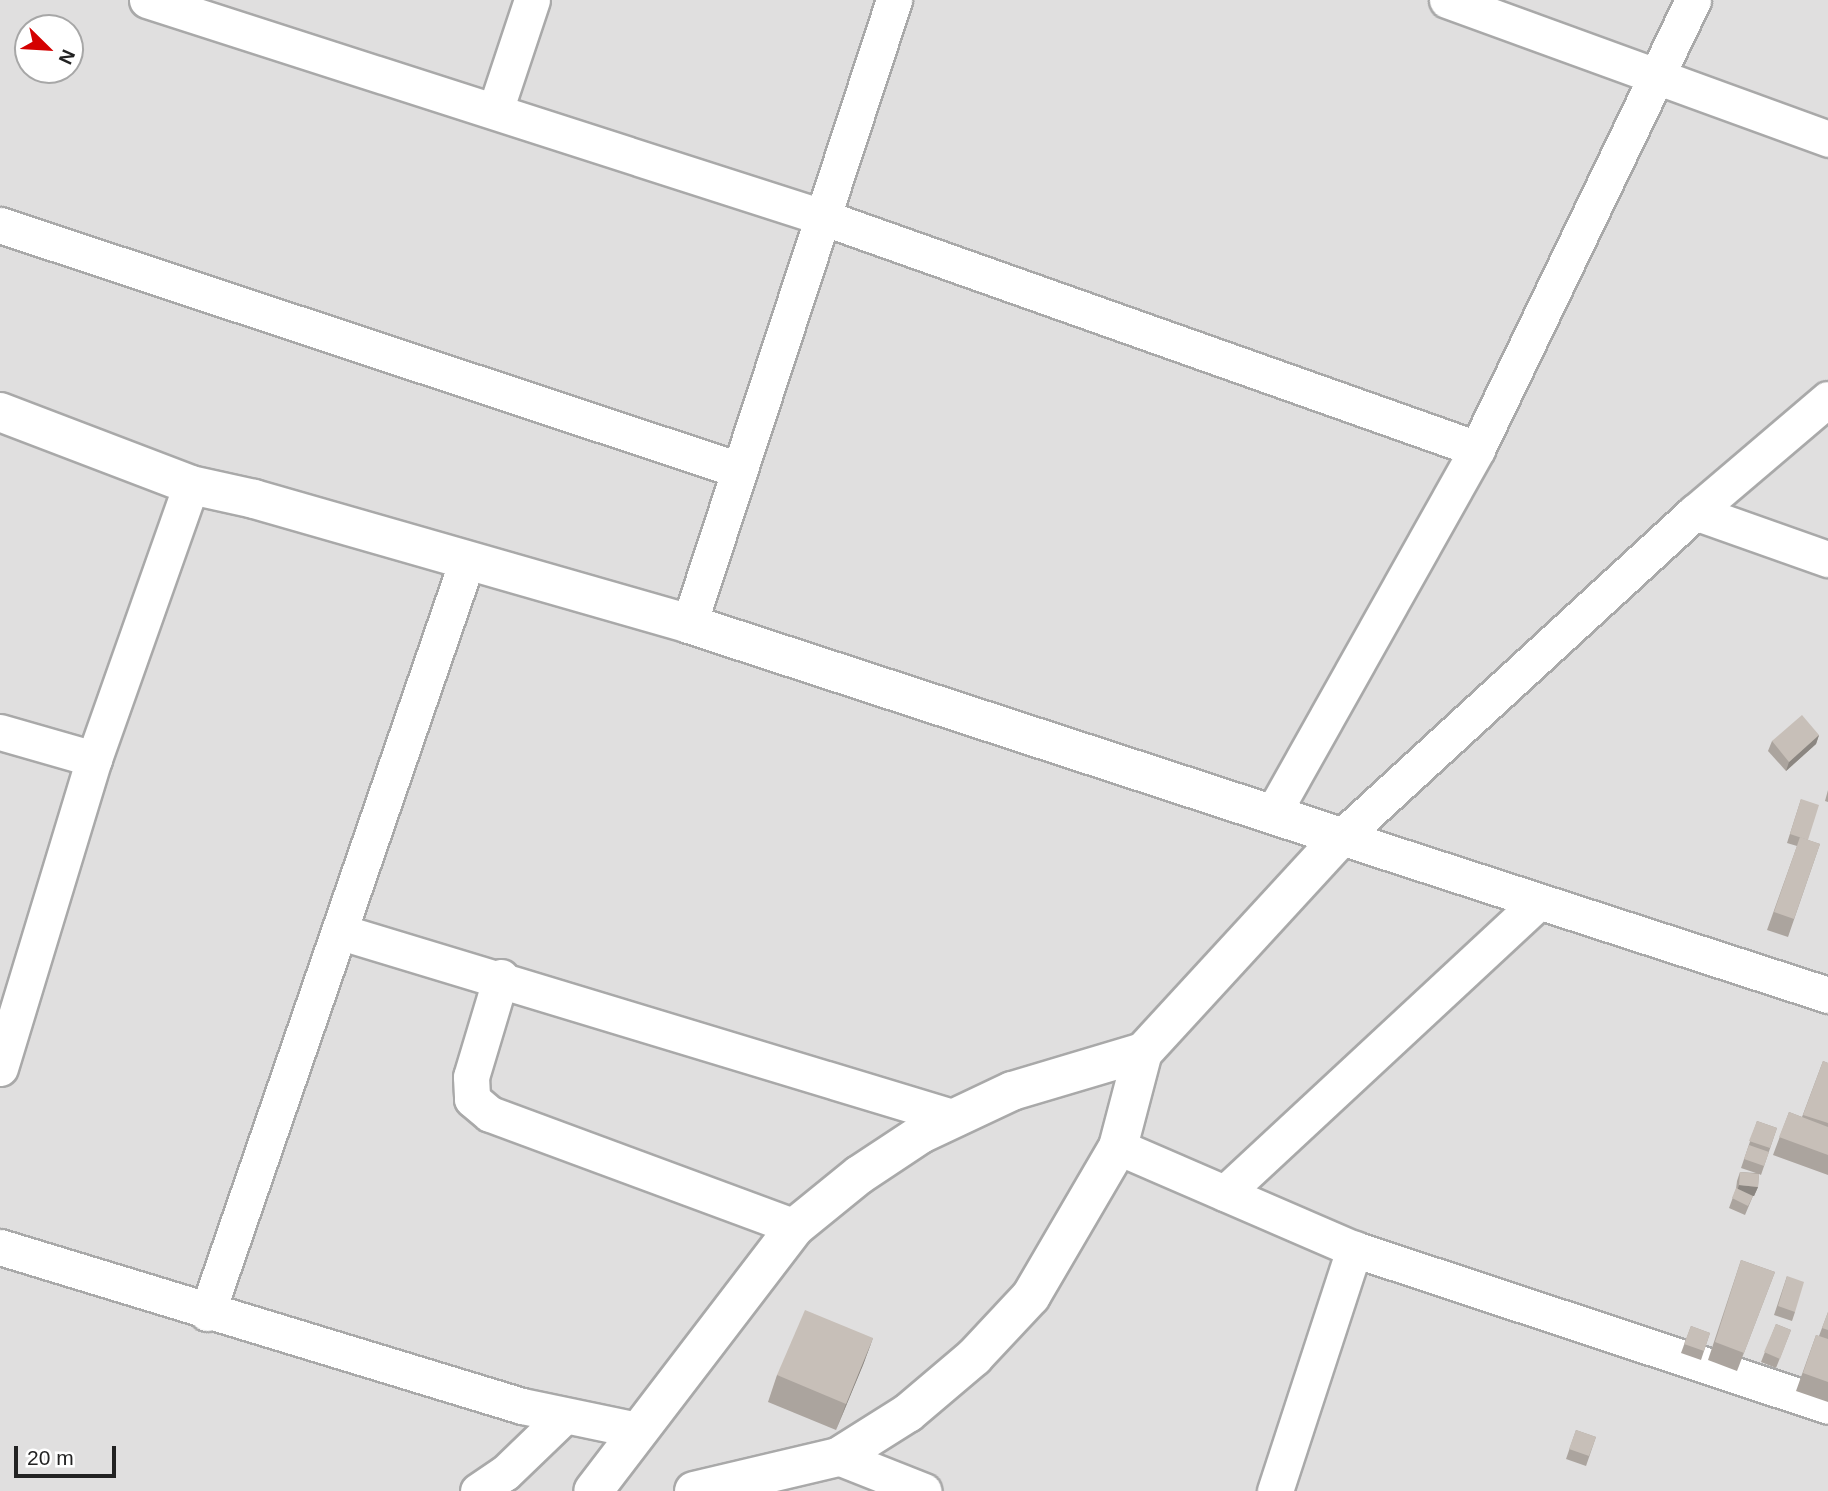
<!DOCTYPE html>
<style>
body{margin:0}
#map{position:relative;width:1828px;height:1491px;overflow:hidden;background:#f2efe9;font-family:Arial,sans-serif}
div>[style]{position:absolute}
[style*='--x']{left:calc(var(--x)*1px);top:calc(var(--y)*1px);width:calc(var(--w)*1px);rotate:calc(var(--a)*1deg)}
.residential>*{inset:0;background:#e0dfdf}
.roads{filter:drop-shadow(2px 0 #a9a9a9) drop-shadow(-2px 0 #a9a9a9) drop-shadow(0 2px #a9a9a9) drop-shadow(0 -2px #a9a9a9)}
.minor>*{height:35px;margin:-17.5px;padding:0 17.5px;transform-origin:17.5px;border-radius:17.5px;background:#fff}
.tertiary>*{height:38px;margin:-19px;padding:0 19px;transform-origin:19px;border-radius:19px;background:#fff}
.wall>*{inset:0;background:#aba49e}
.shaded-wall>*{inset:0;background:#8b8681}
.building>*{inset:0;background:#c7bfb8}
span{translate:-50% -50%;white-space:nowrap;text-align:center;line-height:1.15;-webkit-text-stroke:6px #fff;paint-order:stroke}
.north{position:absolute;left:14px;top:14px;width:70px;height:70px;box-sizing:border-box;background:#fff;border:2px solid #a7a7a7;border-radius:50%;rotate:114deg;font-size:19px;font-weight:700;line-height:28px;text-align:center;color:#222}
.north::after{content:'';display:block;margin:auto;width:24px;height:32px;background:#d40000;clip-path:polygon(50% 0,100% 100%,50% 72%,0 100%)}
.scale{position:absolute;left:14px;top:1446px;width:102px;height:32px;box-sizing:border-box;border:4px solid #222;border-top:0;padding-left:9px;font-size:21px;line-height:24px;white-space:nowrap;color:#222;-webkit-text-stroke:5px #fff;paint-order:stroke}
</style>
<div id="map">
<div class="residential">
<div style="clip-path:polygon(evenodd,0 0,1828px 0,1828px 1491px,0 1491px,0 0,28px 28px,70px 28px,70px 70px,28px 70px,28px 28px)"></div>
</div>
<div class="roads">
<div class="minor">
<div style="--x:147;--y:0;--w:709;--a:17.82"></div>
<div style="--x:822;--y:217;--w:695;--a:19.5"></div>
<div style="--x:1447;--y:0;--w:406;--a:20"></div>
<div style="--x:495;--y:111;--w:117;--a:-71.6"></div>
<div style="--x:0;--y:225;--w:775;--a:18.34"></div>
<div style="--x:1828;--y:399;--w:175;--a:139.6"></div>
<div style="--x:1695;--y:512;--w:481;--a:137.4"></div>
<div style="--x:1341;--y:837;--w:512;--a:17.97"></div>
<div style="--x:1695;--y:512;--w:141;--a:19.5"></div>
<div style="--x:689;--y:624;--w:657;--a:-71.81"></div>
<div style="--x:0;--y:732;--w:98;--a:16"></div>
<div style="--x:1273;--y:813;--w:417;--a:-60.7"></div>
<div style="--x:1477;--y:449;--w:498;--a:-64.3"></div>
<div style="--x:341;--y:932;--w:642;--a:16.85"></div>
<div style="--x:501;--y:977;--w:104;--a:106.7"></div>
<div style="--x:471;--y:1077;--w:22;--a:87"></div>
<div style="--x:472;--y:1099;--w:23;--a:40"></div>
<div style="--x:490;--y:1114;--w:325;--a:20.3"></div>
<div style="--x:0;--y:1068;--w:323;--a:-73.1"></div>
<div style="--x:94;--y:759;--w:291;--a:-70.5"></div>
<div style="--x:1118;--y:1147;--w:257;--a:23.4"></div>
<div style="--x:1354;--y:1249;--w:499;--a:18.3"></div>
<div style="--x:1225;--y:1193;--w:426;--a:-42.9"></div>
<div style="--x:0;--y:1247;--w:546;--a:16.94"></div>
<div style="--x:522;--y:1406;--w:117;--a:11.8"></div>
<div style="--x:207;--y:1313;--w:796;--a:-70.93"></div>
<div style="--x:838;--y:1457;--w:92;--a:21.6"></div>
<div style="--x:478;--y:1491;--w:32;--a:-34"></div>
<div style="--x:505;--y:1473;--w:82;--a:-44"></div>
<div style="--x:1275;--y:1491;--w:255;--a:-71.9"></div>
</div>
<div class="tertiary">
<div style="--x:0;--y:412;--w:204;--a:20.9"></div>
<div style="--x:191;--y:485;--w:65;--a:12.5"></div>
<div style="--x:254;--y:499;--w:453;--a:16"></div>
<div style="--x:689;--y:624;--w:686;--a:18.09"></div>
<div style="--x:1341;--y:837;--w:292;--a:132.6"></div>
<div style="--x:1143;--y:1052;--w:137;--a:163.4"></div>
<div style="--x:1012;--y:1091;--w:101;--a:154.7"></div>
<div style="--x:921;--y:1134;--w:74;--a:146.5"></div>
<div style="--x:859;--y:1175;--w:82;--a:140.9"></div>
<div style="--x:795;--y:1227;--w:332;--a:127.4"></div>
<div style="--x:694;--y:1491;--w:148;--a:-13.3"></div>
<div style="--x:838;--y:1457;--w:83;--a:-32.2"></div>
<div style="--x:908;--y:1413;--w:87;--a:-40.3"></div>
<div style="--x:974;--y:1357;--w:83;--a:-46.9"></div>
<div style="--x:1031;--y:1296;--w:173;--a:-59.7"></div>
<div style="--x:1118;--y:1147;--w:98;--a:-75.3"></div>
</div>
</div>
<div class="wall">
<div style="clip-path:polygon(1819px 735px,1816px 744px,1786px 771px,1768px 751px,1772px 741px)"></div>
<div style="clip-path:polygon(1828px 790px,1828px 802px,1825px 801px)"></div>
<div style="clip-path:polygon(1801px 799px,1808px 840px,1820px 844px,1788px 937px,1767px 930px,1797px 846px,1787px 843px)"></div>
<div style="clip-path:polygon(1823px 1061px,1828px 1063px,1828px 1175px,1773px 1155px,1789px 1112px,1802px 1117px)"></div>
<div style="clip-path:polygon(1757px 1121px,1777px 1128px,1761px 1175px,1759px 1174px,1758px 1187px,1754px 1196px,1753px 1196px,1745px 1215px,1729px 1208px,1736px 1189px,1737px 1181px,1740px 1172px,1756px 1173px,1741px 1168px)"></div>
<div style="clip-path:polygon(1741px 1260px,1775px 1272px,1737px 1371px,1708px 1360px)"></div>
<div style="clip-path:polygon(1787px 1276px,1795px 1312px,1792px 1321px,1774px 1315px)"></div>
<div style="clip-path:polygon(1828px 1312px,1828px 1402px,1796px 1391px,1816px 1335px,1819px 1336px)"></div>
<div style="clip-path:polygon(1776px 1324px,1791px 1330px,1776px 1368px,1761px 1362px)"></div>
<div style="clip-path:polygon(1691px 1326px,1710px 1333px,1701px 1360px,1681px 1353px)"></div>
<div style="clip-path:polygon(873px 1338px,863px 1365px,836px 1430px,768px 1402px,777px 1375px)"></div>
<div style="clip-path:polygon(1576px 1430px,1596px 1437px,1586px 1466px,1566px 1459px)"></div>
</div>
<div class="shaded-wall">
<div style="clip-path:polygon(1819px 735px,1816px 744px,1786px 771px,1789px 762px)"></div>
<div style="clip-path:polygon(1739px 1185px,1758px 1187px,1754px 1196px,1753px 1196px,1745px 1215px,1753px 1196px,1736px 1195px)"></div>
<div style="clip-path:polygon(873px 1338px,863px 1365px,836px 1430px,846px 1404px)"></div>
</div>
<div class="building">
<div style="clip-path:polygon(1802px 715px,1819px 735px,1789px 762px,1772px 741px)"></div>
<div style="clip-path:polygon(1801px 799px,1819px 805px,1808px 840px,1790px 834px)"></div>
<div style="clip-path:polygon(1800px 837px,1820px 844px,1794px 919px,1774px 912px)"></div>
<div style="clip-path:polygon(1823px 1061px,1828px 1063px,1828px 1123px,1803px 1115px)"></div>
<div style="clip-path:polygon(1789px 1112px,1828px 1127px,1828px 1155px,1779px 1137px)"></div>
<div style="clip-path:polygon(1757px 1121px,1777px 1128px,1770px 1148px,1749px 1141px)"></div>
<div style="clip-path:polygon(1749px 1145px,1769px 1152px,1764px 1166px,1744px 1159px)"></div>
<div style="clip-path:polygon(1740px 1172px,1759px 1174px,1758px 1187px,1739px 1185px)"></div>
<div style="clip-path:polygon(1736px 1188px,1753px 1196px,1748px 1206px,1732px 1198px)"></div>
<div style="clip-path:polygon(1741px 1260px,1775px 1272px,1744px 1353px,1715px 1342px)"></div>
<div style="clip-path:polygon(1787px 1276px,1804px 1282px,1795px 1312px,1778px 1306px)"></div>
<div style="clip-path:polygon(805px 1310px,873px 1338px,846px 1404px,777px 1375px)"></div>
<div style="clip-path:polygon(1828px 1312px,1828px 1330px,1822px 1328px)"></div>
<div style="clip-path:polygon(1776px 1324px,1791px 1330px,1780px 1359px,1764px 1352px)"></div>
<div style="clip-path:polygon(1691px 1326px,1710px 1333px,1704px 1351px,1684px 1344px)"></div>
<div style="clip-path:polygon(1816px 1335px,1828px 1339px,1828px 1382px,1803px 1373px)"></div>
<div style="clip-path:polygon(1576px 1430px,1596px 1437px,1589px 1456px,1569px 1449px)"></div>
</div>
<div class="north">N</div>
<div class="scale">20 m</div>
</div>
